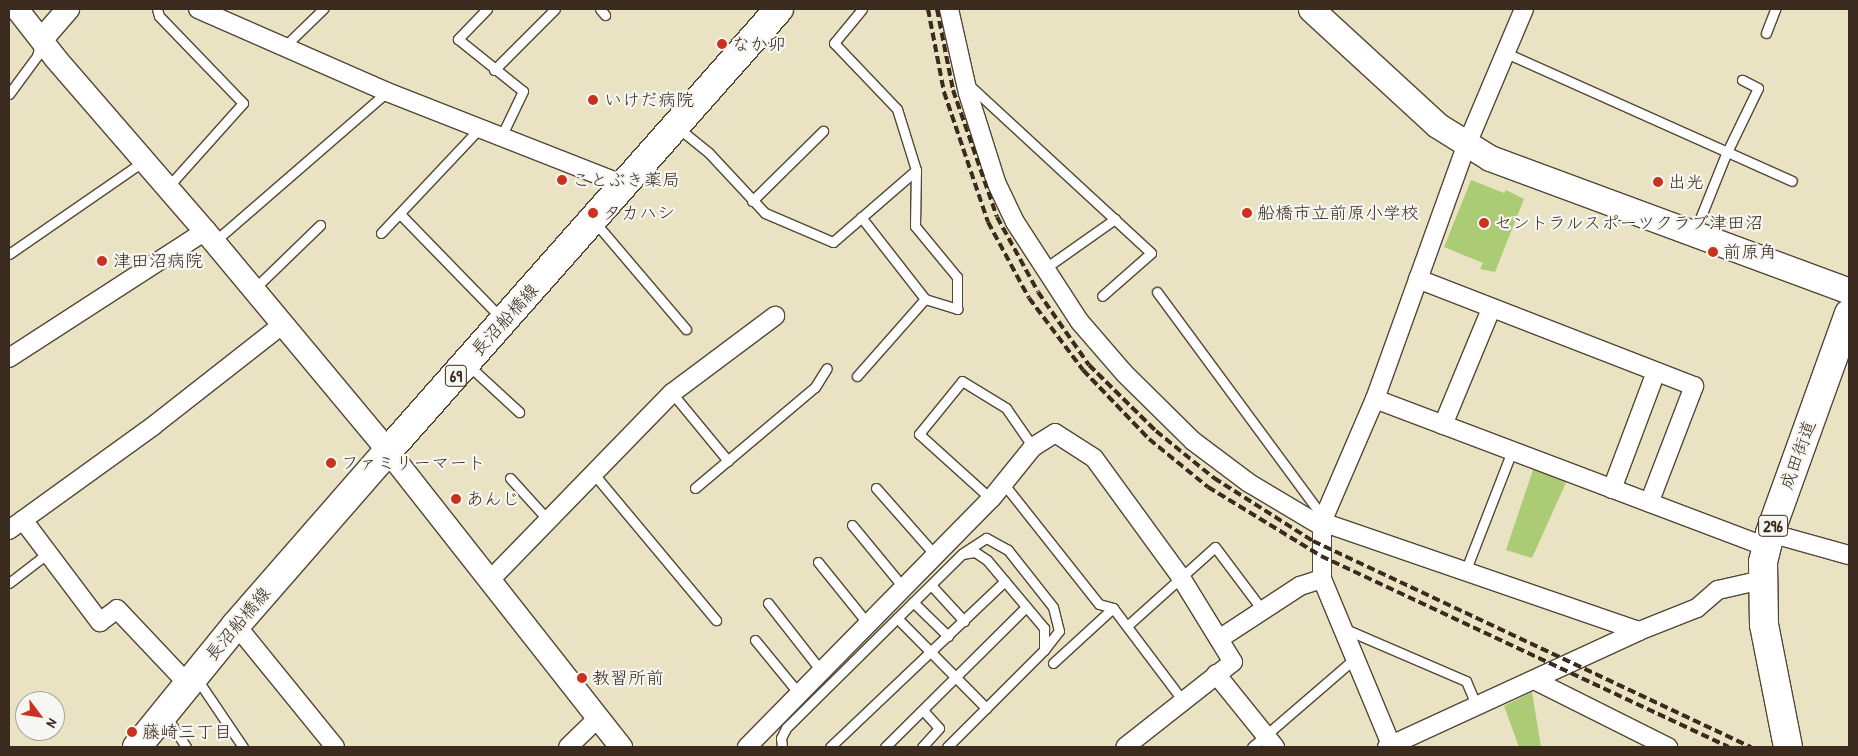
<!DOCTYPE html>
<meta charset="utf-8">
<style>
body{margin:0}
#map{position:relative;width:1858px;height:756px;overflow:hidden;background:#eae3c3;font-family:"Patrick Hand","Klee One",sans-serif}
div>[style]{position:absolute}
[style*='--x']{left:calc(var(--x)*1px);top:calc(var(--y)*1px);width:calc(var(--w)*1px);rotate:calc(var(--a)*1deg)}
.green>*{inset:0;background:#abcc75}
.roads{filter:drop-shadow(1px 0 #554637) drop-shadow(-1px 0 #554637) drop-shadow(0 1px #554637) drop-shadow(0 -1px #554637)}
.service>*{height:9px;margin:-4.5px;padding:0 4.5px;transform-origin:4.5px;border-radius:4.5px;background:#fff}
.minor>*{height:18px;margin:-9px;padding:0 9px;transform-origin:9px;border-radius:9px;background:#fff}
.tertiary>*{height:22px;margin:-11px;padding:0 11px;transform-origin:11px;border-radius:11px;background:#fff}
.secondary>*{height:25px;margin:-12.5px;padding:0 12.5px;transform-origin:12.5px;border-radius:12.5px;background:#fff}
.primary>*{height:28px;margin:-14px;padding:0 14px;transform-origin:14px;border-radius:14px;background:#fff}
.trunk>*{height:28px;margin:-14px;padding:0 14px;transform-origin:14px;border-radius:14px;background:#fff}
.rail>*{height:4px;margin-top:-2px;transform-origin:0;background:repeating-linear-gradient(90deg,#3b2a1e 0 8px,transparent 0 12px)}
.dots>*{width:14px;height:14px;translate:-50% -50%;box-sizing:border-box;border:2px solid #f6f6f2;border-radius:50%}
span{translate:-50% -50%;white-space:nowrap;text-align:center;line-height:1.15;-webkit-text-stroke:4.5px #f6f6f2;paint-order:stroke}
.shield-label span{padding:1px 4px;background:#f6f6f2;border:1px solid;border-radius:4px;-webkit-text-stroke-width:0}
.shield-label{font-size:16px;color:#3b2a1e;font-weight:700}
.poi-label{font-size:18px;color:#3b2a1e}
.left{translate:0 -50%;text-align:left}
.street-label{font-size:18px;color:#3b2a1e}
.frame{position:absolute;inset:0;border:10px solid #3b2a1e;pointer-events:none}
.north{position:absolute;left:15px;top:691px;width:50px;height:50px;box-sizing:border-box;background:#f6f6f2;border:1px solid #aba49d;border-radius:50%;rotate:121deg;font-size:14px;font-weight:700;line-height:20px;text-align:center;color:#3b2a1e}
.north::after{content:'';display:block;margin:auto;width:18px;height:22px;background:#c8321e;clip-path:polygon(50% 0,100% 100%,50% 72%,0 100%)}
</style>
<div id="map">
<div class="green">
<div style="clip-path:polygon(1471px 180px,1504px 193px,1506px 190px,1524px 199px,1495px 272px,1480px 269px,1483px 263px,1444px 247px)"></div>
<div style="clip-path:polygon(1535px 464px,1569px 476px,1532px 558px,1506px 550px)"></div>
<div style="clip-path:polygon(1532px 692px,1541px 747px,1519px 747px,1504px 706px)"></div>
</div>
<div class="roads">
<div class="service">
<div style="--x:157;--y:9;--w:7;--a:74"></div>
<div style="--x:159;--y:16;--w:121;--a:46"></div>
<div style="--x:243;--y:103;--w:113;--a:131.8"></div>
<div style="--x:487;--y:9;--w:42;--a:134"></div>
<div style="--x:458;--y:39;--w:83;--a:38.7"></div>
<div style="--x:523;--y:91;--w:51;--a:115.6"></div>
<div style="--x:600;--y:9;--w:8;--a:50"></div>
<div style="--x:1766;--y:33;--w:26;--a:-69"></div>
<div style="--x:286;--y:45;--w:52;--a:-44.2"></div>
<div style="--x:1506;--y:53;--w:313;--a:24.1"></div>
<div style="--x:494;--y:70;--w:86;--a:-45"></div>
<div style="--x:968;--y:84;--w:249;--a:42.7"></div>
<div style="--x:1151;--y:253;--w:65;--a:138.7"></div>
<div style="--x:9;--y:94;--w:47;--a:-53.6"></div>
<div style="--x:37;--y:56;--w:12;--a:-76"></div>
<div style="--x:677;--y:127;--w:41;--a:39.1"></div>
<div style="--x:709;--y:153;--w:82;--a:47"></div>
<div style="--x:765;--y:213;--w:74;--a:23.1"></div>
<div style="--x:833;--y:242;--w:110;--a:-40.9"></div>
<div style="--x:752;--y:201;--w:100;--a:-44.6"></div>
<div style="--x:400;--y:214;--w:145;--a:45.8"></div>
<div style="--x:861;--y:217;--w:104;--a:52"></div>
<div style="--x:925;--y:299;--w:34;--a:17"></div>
<div style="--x:957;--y:309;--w:32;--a:-90"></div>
<div style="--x:957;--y:277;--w:66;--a:-129.5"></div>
<div style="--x:915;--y:226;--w:56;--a:-89"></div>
<div style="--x:916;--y:170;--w:64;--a:-107.3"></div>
<div style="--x:897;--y:109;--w:91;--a:-133.7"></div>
<div style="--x:834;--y:43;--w:44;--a:-50.5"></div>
<div style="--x:594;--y:221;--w:142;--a:49.6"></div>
<div style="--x:1695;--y:231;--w:83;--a:-68.1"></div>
<div style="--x:1726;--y:154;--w:73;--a:-64.1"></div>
<div style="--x:1758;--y:88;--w:18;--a:-153"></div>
<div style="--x:381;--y:233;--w:144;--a:-46.7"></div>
<div style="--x:215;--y:241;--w:228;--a:-40.9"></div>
<div style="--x:9;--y:254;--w:164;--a:-34.6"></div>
<div style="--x:1044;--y:269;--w:87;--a:-35.2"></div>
<div style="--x:254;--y:289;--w:92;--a:-44.1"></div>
<div style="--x:1157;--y:292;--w:280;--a:53.6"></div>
<div style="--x:467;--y:364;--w:71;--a:42.7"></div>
<div style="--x:857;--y:376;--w:103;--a:-48.6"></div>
<div style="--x:672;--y:393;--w:88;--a:50.5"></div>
<div style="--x:593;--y:473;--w:192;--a:50.1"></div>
<div style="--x:510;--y:478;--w:57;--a:47.9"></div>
<div style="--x:1003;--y:483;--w:154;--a:51.6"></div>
<div style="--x:1099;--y:604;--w:15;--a:16"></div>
<div style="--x:1113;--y:608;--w:116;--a:53"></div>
<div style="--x:695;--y:488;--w:157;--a:-40.1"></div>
<div style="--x:815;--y:387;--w:22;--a:-58"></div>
<div style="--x:876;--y:488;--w:91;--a:48.6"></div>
<div style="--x:991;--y:499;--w:97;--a:-137.9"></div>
<div style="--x:919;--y:434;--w:68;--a:-50.9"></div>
<div style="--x:962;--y:381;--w:52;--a:31.5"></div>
<div style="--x:1006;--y:408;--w:47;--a:55.3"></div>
<div style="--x:852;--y:525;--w:82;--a:50.5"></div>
<div style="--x:818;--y:562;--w:80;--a:51.1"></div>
<div style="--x:1465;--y:572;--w:130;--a:-68.8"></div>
<div style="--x:9;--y:583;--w:49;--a:-37.6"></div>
<div style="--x:931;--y:585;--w:49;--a:47.5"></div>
<div style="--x:913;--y:602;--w:49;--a:44.2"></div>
<div style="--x:768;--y:603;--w:88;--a:52"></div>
<div style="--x:897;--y:618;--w:127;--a:45.3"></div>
<div style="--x:1127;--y:626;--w:118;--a:-41.9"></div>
<div style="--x:1215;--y:547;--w:80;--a:53.1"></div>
<div style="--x:1345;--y:629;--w:132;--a:23.3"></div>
<div style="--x:1466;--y:681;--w:25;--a:67"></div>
<div style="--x:755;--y:640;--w:71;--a:50.7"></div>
<div style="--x:1053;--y:663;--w:81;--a:-42.5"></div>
<div style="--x:197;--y:679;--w:82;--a:55.9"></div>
<div style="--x:166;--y:716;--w:37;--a:57"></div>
<div style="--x:782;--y:747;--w:9;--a:-96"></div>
<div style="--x:781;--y:738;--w:11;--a:-63"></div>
<div style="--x:786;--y:728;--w:247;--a:-44.7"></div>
<div style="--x:962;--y:554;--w:13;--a:-9"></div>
<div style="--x:975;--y:552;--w:14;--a:34"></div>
<div style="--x:987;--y:560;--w:89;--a:50"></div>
<div style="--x:1044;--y:628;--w:22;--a:90"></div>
<div style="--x:830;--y:747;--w:241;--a:-43.5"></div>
<div style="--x:885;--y:747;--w:199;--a:-44.8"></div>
<div style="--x:922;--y:747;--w:25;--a:-48"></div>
<div style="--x:939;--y:728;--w:24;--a:-132"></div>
<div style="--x:947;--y:747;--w:137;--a:-45"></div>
<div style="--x:1044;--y:650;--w:24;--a:-52"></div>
<div style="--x:1059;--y:631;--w:25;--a:-104"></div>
<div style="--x:1053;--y:607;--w:73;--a:-128.3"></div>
<div style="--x:1008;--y:550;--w:25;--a:-151"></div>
<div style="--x:986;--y:538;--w:27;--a:147"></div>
<div style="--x:1252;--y:747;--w:135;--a:-40.8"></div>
</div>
<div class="minor">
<div style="--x:198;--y:9;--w:206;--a:23.7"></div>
<div style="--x:387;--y:92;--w:255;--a:21.4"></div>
<div style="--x:949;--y:9;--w:86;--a:77.3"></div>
<div style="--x:968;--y:93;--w:93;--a:72.5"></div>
<div style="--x:996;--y:182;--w:44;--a:64.6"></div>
<div style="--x:1015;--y:222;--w:119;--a:57"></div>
<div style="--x:1080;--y:322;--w:67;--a:49.2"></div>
<div style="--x:1124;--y:373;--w:97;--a:44.6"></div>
<div style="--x:1193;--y:441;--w:70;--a:36.9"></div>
<div style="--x:1249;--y:483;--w:84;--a:30.8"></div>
<div style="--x:1418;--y:279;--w:296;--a:21.2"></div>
<div style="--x:1694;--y:386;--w:125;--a:111"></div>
<div style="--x:9;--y:358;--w:234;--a:-32.9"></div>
<div style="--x:1375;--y:399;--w:419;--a:20.7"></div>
<div style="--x:1443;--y:425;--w:126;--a:-67.5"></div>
<div style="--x:1612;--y:489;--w:125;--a:-69.4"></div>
<div style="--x:23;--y:520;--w:128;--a:53"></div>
<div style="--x:100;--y:622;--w:21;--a:-37"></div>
<div style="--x:117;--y:609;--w:103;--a:46.6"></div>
<div style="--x:1322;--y:522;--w:335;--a:19"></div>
<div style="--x:9;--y:530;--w:178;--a:-35.8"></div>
<div style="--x:153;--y:426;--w:164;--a:-38.1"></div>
<div style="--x:1770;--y:533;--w:82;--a:15.6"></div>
<div style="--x:491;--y:579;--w:260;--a:-45.8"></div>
<div style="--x:672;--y:393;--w:129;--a:-36.8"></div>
<div style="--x:236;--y:625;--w:157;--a:50.9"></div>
<div style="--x:1219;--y:639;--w:97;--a:-33.2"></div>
<div style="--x:1300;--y:586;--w:23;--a:-18"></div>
<div style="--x:1216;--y:674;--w:94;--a:51.1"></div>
<div style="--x:1536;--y:681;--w:148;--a:26.6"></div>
<div style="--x:568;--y:747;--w:42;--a:-44"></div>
<div style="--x:747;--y:747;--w:348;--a:-45.5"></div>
<div style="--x:991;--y:499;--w:67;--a:-51.1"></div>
<div style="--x:1033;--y:447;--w:26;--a:-32"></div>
<div style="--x:1055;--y:433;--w:46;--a:32.7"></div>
<div style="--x:1094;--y:458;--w:146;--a:53.9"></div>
<div style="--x:1180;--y:576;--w:101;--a:58.4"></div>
<div style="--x:1233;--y:662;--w:137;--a:141.8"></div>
<div style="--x:1387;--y:747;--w:277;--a:-24.7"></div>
<div style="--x:1639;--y:631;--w:62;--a:-21.6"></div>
<div style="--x:1697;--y:608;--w:28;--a:-41"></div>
<div style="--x:1718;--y:590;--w:45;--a:-12.8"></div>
<div style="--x:1392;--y:747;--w:182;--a:-112.6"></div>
<div style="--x:1322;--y:579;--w:57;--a:-90"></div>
<div style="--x:1322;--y:522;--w:134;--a:-66.7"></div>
<div style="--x:1375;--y:399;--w:271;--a:-70.2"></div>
<div style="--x:1467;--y:144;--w:147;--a:-67.1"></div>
</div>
<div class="tertiary">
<div style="--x:17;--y:9;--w:63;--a:52"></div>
<div style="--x:56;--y:59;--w:228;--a:49.1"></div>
<div style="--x:205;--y:231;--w:286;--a:50.2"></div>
<div style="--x:388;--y:451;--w:377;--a:51.8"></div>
<div style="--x:42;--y:39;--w:40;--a:-49"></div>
</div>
<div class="secondary">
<div style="--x:1311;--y:9;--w:171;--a:42.6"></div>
<div style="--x:1437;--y:125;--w:62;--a:31.9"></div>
<div style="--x:1490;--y:158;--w:383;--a:20.3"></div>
</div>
<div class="primary">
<div style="--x:137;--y:747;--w:157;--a:-50.9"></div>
<div style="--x:236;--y:625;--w:231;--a:-48.9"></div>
<div style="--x:388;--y:451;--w:590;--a:-48.5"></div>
</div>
<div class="trunk">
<div style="--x:1788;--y:747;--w:124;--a:-101.1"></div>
<div style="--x:1764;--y:625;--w:63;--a:-90.9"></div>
<div style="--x:1763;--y:562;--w:30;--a:-76"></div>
<div style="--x:1770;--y:533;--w:233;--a:-70.2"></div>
</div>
</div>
<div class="rail">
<div style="--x:928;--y:9;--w:85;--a:79.1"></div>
<div style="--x:944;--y:92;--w:137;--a:71.3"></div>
<div style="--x:988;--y:222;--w:86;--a:61.7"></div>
<div style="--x:1029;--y:298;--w:90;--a:53.1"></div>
<div style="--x:1083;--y:370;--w:95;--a:46.3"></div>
<div style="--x:1149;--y:439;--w:76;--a:39.1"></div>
<div style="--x:1208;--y:487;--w:132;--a:31.4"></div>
<div style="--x:1321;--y:556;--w:450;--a:25.1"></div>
<div style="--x:937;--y:9;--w:83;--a:78.8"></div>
<div style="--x:953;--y:90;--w:134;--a:70.9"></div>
<div style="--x:997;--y:217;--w:85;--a:61.3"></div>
<div style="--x:1038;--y:292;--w:89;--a:55.1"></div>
<div style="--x:1089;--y:365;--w:94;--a:44.6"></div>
<div style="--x:1156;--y:431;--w:75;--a:39"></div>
<div style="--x:1214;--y:478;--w:117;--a:32.5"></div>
<div style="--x:1313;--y:541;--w:484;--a:25.2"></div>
</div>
<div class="dots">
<div style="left:722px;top:44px;background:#c8321e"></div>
<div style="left:593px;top:100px;background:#c8321e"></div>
<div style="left:562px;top:180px;background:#c8321e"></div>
<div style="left:1658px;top:182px;background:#c8321e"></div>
<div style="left:593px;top:213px;background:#c8321e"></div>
<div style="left:1247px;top:213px;background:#c8321e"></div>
<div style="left:1484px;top:223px;background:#c8321e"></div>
<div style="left:1713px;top:252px;background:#c8321e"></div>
<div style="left:102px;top:261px;background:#c8321e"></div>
<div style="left:331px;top:463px;background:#c8321e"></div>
<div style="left:456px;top:499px;background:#c8321e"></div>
<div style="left:582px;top:678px;background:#c8321e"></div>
<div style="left:132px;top:732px;background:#c8321e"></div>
</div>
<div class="shield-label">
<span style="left:456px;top:376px">69</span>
<span style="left:1773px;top:526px">296</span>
</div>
<div class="poi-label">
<span class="left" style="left:732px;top:44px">なか卯</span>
<span class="left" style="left:604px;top:100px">いけだ病院</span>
<span class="left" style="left:572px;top:180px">ことぶき薬局</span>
<span class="left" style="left:1668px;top:182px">出光</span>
<span class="left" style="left:603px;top:213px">タカハシ</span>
<span class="left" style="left:1257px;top:213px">船橋市立前原小学校</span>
<span class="left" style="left:1494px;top:223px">セントラルスポーツクラブ津田沼</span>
<span class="left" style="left:1723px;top:252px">前原角</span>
<span class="left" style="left:113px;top:261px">津田沼病院</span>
<span class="left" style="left:341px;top:463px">ファミリーマート</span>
<span class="left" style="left:466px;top:499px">あんじ</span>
<span class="left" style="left:592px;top:678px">教習所前</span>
<span class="left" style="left:142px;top:732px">藤崎三丁目</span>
</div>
<div class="street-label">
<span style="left:505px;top:320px;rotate:-48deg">長沼船橋線</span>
<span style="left:1798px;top:455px;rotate:-70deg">成田街道</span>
<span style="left:238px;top:624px;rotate:-50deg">長沼船橋線</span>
</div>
<div class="frame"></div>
<div class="north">N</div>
</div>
